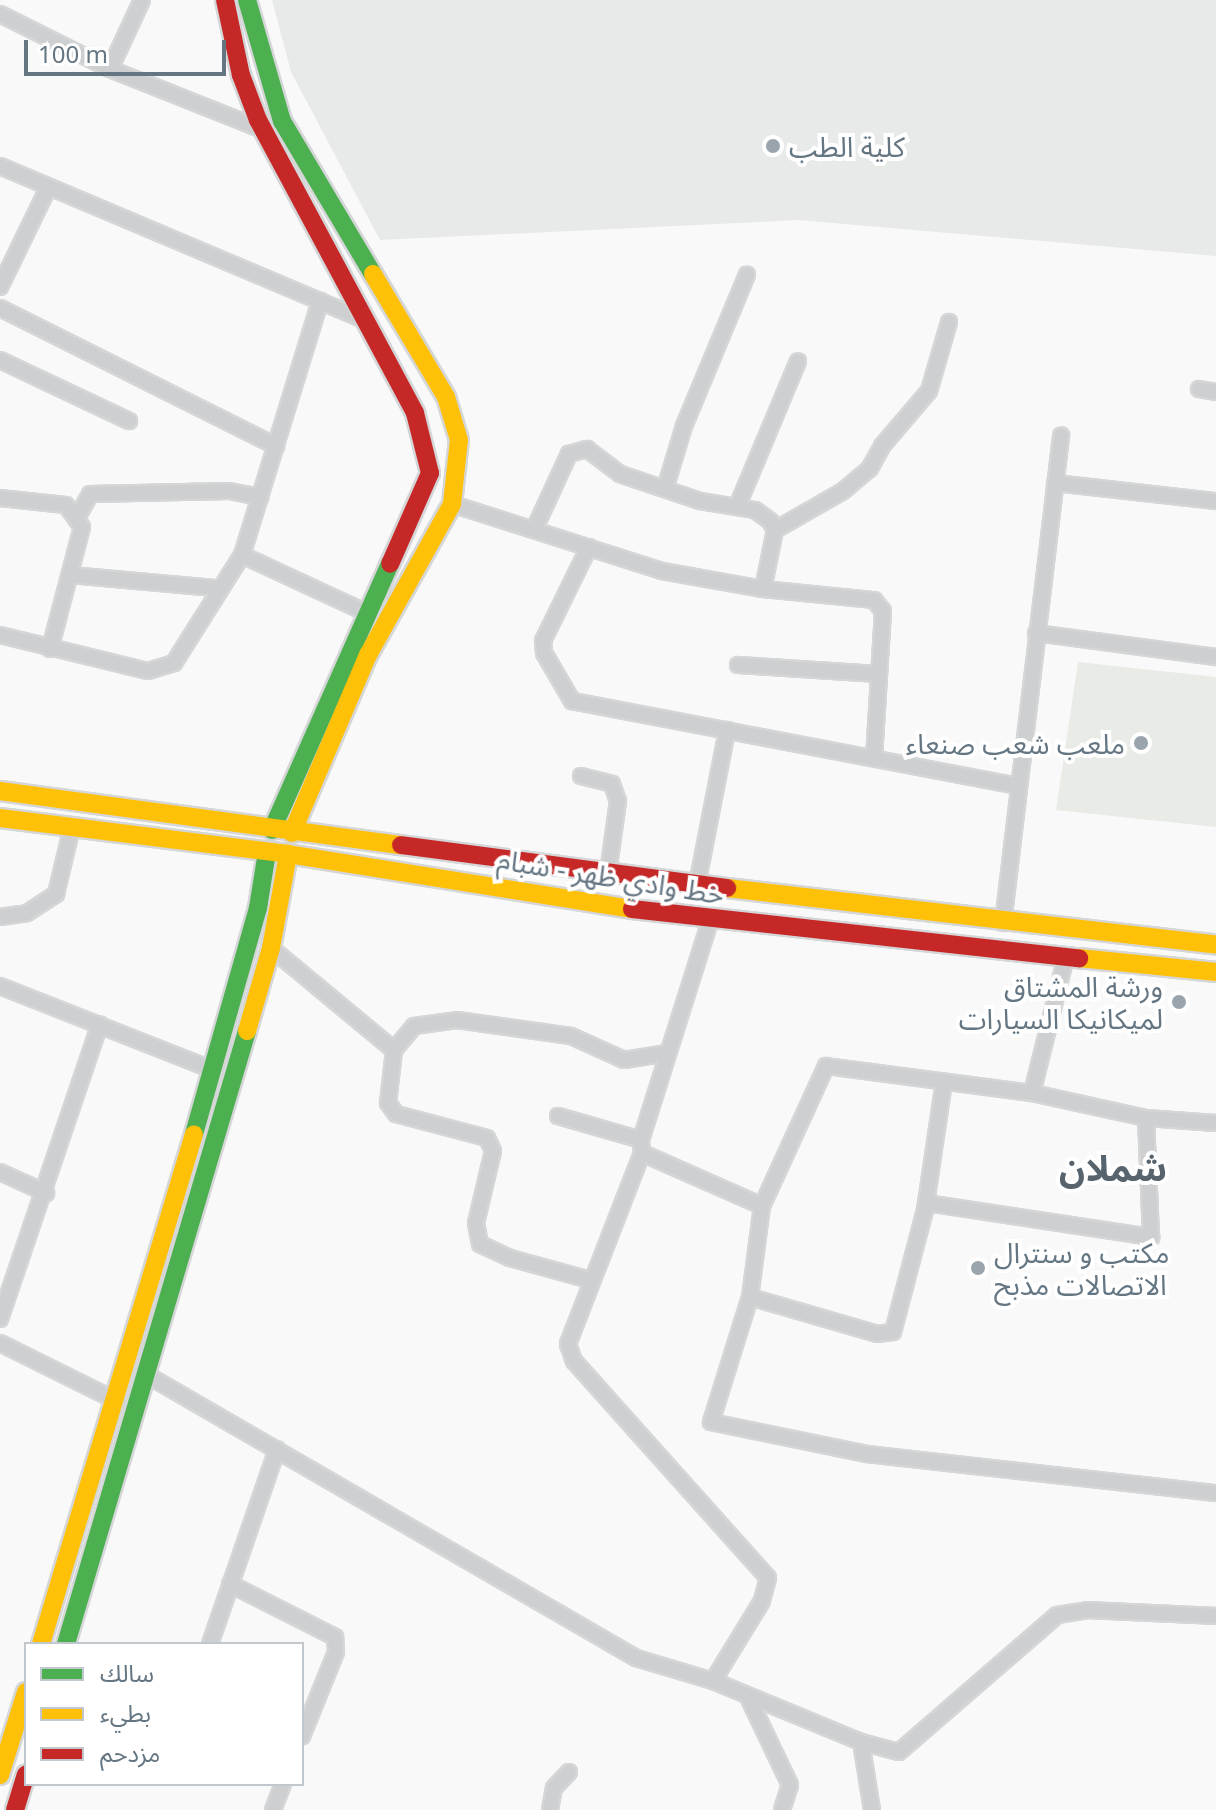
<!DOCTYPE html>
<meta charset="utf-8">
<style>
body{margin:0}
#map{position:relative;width:1216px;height:1810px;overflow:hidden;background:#f9f9f9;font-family:"Noto Sans","Noto Sans Arabic",sans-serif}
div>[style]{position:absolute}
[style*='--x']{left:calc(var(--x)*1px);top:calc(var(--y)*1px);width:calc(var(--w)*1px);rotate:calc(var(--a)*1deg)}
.built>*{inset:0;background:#e8e9e9}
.green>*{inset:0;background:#e8ebe6}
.roads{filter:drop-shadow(2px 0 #d5d6d7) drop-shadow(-2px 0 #d5d6d7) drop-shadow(0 2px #d5d6d7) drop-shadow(0 -2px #d5d6d7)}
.street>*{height:14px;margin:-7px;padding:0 7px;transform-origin:7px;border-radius:7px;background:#cecfd0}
.fast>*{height:18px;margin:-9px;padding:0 9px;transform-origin:9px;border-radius:9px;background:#4caf50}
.slow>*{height:18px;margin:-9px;padding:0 9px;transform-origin:9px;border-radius:9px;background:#ffc107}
.jam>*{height:18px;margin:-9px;padding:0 9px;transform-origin:9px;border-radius:9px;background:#c62828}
.dots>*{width:22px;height:22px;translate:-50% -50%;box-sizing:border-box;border:4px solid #fff;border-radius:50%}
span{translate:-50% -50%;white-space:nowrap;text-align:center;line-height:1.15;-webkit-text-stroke:8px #fff;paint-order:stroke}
.poi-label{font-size:28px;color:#657683}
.left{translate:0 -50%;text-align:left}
.right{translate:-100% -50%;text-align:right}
.street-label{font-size:28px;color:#657683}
.district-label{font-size:36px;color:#57646e;font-weight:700}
.legend{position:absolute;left:24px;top:1642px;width:280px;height:144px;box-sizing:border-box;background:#fff;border:2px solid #c1c8cd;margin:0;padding:10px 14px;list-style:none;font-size:24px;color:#657683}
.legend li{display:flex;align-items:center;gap:16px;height:40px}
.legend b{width:40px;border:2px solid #c1c8cd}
.scale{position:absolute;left:24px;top:40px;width:202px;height:36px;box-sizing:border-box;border:4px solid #657683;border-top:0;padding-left:10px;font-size:24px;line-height:28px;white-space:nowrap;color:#657683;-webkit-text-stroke:6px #fff;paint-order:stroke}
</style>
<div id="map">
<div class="built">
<div style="clip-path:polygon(272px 0,1216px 0,1216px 256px,798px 220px,380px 240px,291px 72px)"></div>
</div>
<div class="green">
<div style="clip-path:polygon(1078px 662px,1216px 677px,1216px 827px,1056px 810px)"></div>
</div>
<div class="roads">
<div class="street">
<div style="--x:0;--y:14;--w:123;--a:26.6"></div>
<div style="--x:110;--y:69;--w:76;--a:-65.1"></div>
<div style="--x:110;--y:69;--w:165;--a:21.7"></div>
<div style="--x:0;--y:166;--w:396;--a:22.9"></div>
<div style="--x:0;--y:287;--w:110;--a:-64.1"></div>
<div style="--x:0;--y:308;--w:309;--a:26.6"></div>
<div style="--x:0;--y:360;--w:143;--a:25.3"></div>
<div style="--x:1199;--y:389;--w:17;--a:10"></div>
<div style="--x:1055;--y:483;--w:162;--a:6.4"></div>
<div style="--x:665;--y:489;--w:66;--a:-73.2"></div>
<div style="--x:684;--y:426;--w:164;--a:-67.4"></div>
<div style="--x:0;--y:498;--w:66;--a:6.1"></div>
<div style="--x:66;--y:505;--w:27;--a:54"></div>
<div style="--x:82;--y:527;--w:126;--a:104.7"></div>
<div style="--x:452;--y:504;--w:220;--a:17.7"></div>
<div style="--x:662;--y:571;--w:103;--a:10.1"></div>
<div style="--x:763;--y:589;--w:112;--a:5.7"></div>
<div style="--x:874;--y:600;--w:14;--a:51"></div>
<div style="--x:883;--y:611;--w:146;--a:93.5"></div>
<div style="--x:737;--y:507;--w:158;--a:-67.3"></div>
<div style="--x:78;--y:516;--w:25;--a:-61"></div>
<div style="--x:90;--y:494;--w:139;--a:-1.2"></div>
<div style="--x:229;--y:491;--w:32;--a:11"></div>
<div style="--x:534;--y:530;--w:84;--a:-65.3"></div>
<div style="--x:569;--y:454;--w:19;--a:-16"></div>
<div style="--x:587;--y:449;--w:41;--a:37.1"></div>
<div style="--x:620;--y:474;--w:84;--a:18.6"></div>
<div style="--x:700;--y:501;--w:56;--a:9.3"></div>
<div style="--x:755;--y:510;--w:19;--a:36"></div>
<div style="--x:770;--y:521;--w:10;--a:61"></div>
<div style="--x:775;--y:530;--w:60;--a:101.5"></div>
<div style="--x:775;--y:530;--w:78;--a:-29.8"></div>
<div style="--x:843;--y:491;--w:35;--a:-40"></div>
<div style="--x:870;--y:468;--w:25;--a:-61"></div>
<div style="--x:882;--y:446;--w:72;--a:-49.5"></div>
<div style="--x:929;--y:391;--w:72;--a:-73.8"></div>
<div style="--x:589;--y:547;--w:105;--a:116.1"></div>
<div style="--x:543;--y:641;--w:12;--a:85"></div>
<div style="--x:544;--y:653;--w:56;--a:59.7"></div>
<div style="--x:572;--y:701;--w:452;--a:10.8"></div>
<div style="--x:242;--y:555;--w:136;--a:24.9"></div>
<div style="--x:70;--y:575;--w:148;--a:5.1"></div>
<div style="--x:1036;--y:633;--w:182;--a:7.6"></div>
<div style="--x:0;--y:635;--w:152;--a:13.7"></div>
<div style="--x:148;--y:671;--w:27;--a:-17"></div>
<div style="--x:174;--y:663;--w:128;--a:-57.8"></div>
<div style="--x:242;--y:555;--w:266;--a:-72.9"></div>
<div style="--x:738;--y:665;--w:141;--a:3.7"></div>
<div style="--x:581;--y:776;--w:32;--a:14"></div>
<div style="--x:612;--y:784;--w:18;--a:71"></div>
<div style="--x:618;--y:801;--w:73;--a:97.9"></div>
<div style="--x:697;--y:885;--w:158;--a:-79"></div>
<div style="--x:0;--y:917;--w:27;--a:-8"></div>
<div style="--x:27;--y:913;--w:35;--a:-33"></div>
<div style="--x:56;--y:894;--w:69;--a:-76.6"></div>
<div style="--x:710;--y:921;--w:230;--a:107.5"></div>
<div style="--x:641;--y:1140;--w:13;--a:86"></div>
<div style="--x:642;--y:1153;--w:131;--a:23.8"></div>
<div style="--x:762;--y:1206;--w:92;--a:97.5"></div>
<div style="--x:750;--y:1297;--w:131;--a:107.3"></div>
<div style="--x:711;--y:1422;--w:159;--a:11.6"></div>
<div style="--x:867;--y:1454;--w:351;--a:6.4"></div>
<div style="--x:1003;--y:923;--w:491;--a:-83.2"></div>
<div style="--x:271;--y:948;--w:160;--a:39.7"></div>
<div style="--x:0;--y:986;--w:229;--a:21.5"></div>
<div style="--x:558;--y:1116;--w:86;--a:16.1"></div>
<div style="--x:1146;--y:1118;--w:70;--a:4.1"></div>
<div style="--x:642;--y:1153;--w:205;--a:111.2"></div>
<div style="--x:568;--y:1344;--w:18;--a:71"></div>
<div style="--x:574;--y:1361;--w:291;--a:48.2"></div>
<div style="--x:768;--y:1578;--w:24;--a:105"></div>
<div style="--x:762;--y:1601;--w:94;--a:121.5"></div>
<div style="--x:0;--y:1172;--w:51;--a:24.5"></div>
<div style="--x:926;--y:1203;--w:228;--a:8.6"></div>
<div style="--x:1151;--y:1237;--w:119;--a:-92.4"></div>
<div style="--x:1146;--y:1118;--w:117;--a:-167.6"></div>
<div style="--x:762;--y:1206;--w:154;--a:-65.4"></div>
<div style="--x:826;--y:1066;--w:208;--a:7.5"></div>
<div style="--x:1032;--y:1093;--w:140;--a:-76"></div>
<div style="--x:590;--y:1280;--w:83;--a:-164.6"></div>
<div style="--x:510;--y:1258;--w:33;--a:-155"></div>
<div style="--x:480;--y:1244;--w:21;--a:-101"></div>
<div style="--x:476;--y:1223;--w:74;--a:-76.7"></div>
<div style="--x:493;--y:1151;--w:14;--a:-115"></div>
<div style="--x:487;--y:1138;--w:94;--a:-165.2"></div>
<div style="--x:396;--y:1114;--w:14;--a:-126"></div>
<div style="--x:388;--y:1103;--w:53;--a:-83.5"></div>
<div style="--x:394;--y:1050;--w:31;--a:-50"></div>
<div style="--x:414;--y:1026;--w:43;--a:-7.9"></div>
<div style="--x:457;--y:1020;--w:115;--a:8"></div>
<div style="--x:571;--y:1036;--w:58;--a:24.4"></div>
<div style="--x:624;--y:1060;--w:44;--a:-9.2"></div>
<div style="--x:750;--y:1297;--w:132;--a:16.2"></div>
<div style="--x:877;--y:1334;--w:16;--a:-7"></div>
<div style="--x:893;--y:1332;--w:126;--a:-75.3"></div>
<div style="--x:925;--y:1210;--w:130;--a:-81.6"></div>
<div style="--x:0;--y:1319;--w:311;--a:-71.3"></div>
<div style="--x:0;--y:1343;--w:131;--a:26.4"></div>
<div style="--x:147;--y:1375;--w:565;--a:30.06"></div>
<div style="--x:636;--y:1658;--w:80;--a:16.6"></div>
<div style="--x:713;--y:1681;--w:160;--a:22.4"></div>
<div style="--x:861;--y:1742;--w:69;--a:80.8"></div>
<div style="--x:230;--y:1584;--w:118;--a:26.8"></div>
<div style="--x:335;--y:1637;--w:15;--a:86"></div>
<div style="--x:336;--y:1652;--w:91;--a:112"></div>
<div style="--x:210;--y:1644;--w:206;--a:-71"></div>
<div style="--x:749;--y:1699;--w:95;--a:64.5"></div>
<div style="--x:790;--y:1785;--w:26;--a:108"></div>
<div style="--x:861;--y:1742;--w:39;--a:15"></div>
<div style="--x:899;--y:1752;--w:209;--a:-40.9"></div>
<div style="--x:1057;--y:1615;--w:31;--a:-9"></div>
<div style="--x:1088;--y:1610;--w:128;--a:2.7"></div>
<div style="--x:273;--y:1810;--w:28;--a:-69"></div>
<div style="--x:550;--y:1810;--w:22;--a:-80"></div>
<div style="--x:554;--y:1788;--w:22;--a:-47"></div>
</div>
<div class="fast">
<div style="--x:247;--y:0;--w:126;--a:73.9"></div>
<div style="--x:282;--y:121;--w:178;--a:59.3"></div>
<div style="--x:272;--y:830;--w:291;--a:-66.1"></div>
<div style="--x:194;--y:1134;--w:235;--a:-74.2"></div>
<div style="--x:258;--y:908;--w:57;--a:-80.9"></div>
<div style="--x:66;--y:1644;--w:639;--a:-73.55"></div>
</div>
<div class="slow">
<div style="--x:0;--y:791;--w:405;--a:7.7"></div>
<div style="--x:0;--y:818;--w:290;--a:7.1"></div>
<div style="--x:288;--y:854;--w:348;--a:9.1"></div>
<div style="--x:292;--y:833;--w:194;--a:-66.9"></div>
<div style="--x:368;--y:655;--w:173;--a:-60.9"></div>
<div style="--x:452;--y:504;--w:64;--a:-83.8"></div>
<div style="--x:459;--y:440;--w:45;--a:-106.8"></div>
<div style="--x:446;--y:397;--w:143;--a:-120.7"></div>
<div style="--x:727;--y:888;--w:492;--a:6.6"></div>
<div style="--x:1079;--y:958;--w:138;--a:5.8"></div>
<div style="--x:247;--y:1031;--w:86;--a:-73.9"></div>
<div style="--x:271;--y:948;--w:96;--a:-79.7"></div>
<div style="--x:41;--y:1644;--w:532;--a:-73.3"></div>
<div style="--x:0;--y:1775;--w:87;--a:-72.6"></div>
</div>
<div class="jam">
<div style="--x:225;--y:0;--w:77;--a:78"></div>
<div style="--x:241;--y:75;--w:48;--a:69.3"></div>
<div style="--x:258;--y:120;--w:332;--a:61.8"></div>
<div style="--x:415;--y:413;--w:62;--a:76"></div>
<div style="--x:430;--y:473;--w:99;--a:113.7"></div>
<div style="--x:401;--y:845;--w:329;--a:7.5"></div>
<div style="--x:632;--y:909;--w:450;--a:6.3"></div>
<div style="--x:15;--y:1810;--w:37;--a:-73"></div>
</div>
</div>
<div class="dots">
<div style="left:773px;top:146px;background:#99a4ac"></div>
<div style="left:1141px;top:743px;background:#99a4ac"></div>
<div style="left:1179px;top:1002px;background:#99a4ac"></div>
<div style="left:978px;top:1268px;background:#99a4ac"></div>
</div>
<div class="poi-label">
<span class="left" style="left:789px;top:146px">كلية الطب</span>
<span class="right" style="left:1125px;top:743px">ملعب شعب صنعاء</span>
<span class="right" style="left:1163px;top:1002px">ورشة المشتاق<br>لميكانيكا السيارات</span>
<span class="left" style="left:994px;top:1268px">مكتب و سنترال<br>الاتصالات مذبح</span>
</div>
<div class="street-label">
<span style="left:611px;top:876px;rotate:9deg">خط وادي ظهر - شبام</span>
</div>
<div class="district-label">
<span style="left:1113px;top:1168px">شملان</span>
</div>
<ul class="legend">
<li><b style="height:10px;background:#4caf50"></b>سالك</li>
<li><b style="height:10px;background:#ffc107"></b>بطيء</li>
<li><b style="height:10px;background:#c62828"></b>مزدحم</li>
</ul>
<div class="scale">100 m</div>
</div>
